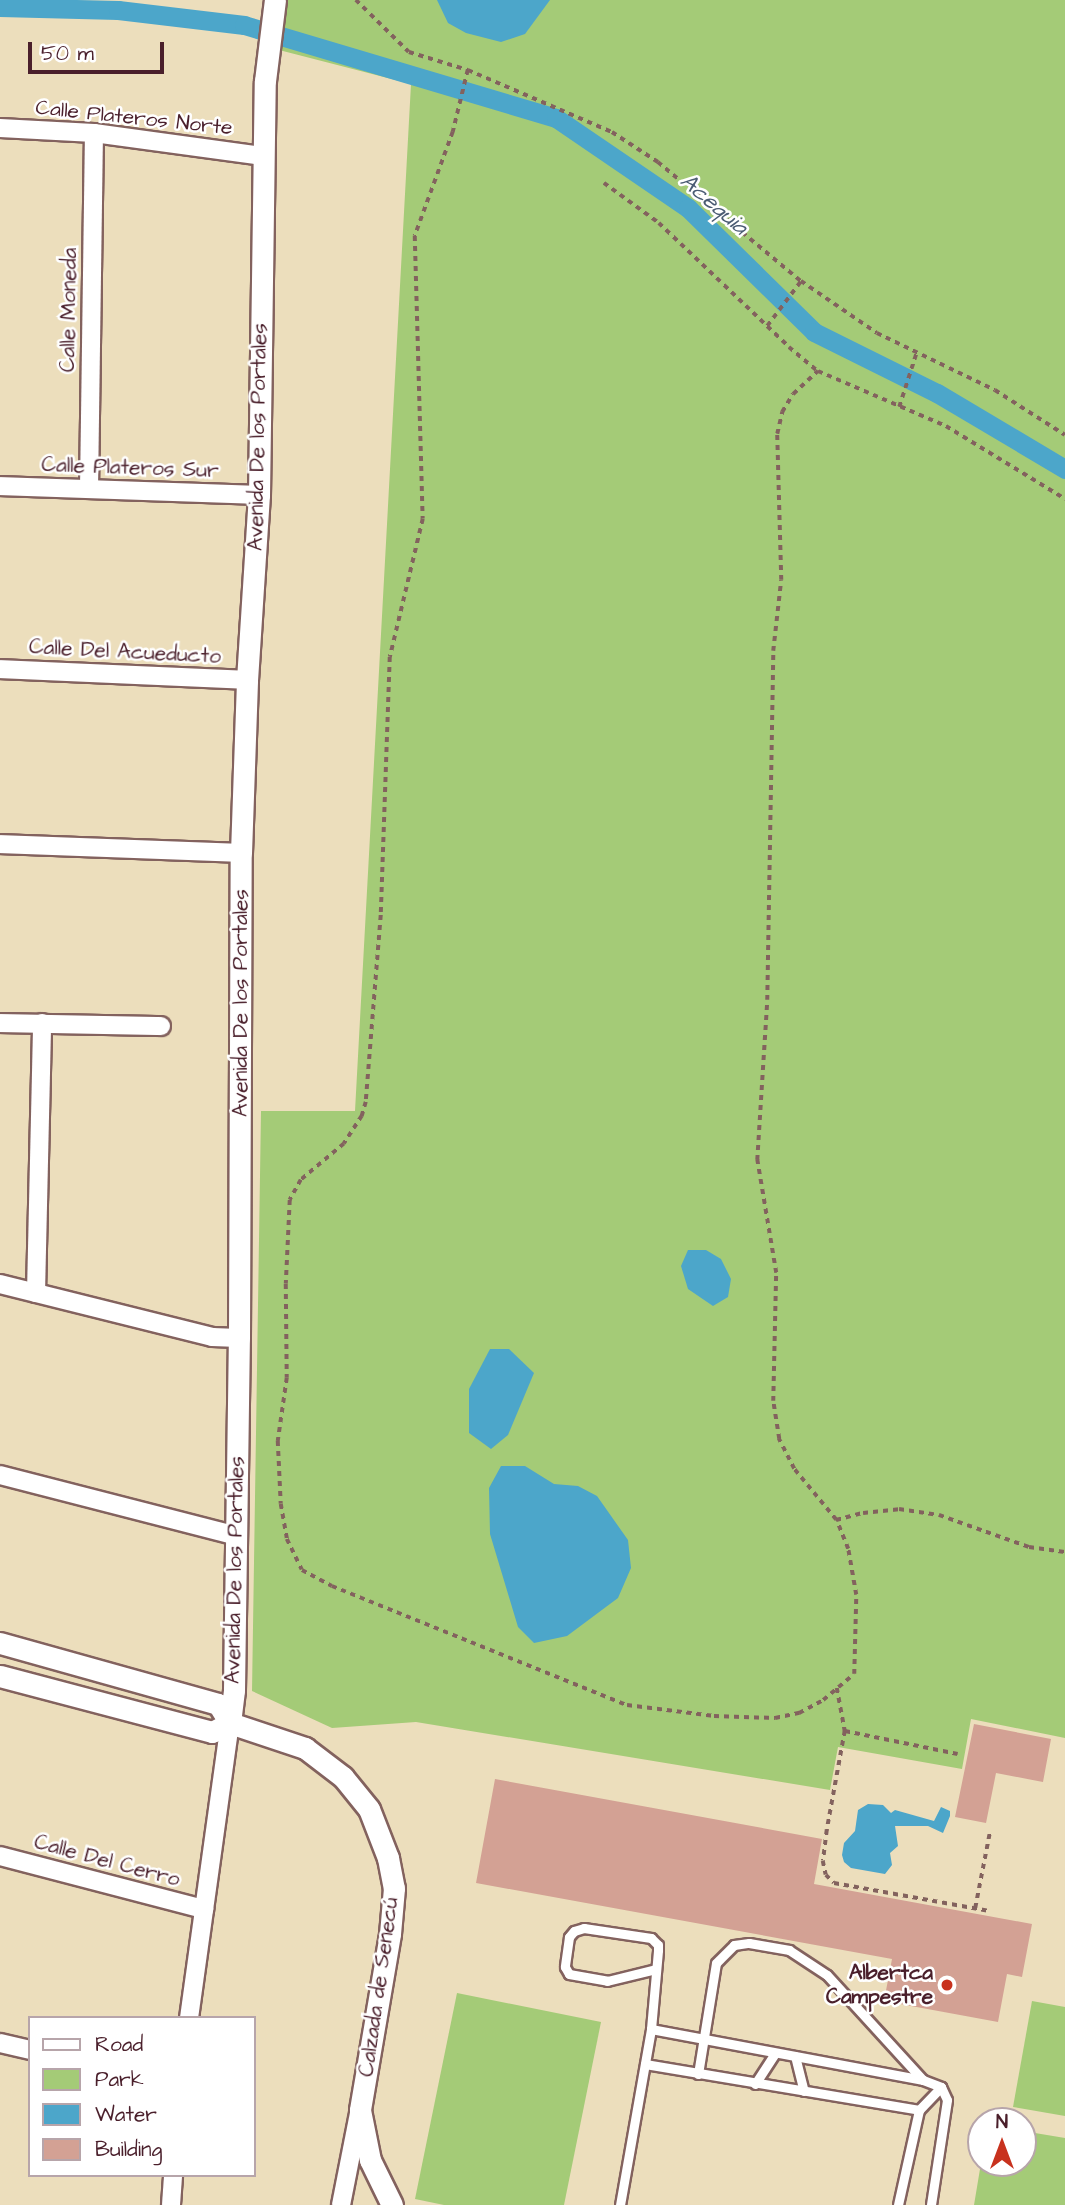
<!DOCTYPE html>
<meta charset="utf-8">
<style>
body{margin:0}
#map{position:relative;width:1065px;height:2205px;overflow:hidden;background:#ecdebc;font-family:"Architects Daughter",sans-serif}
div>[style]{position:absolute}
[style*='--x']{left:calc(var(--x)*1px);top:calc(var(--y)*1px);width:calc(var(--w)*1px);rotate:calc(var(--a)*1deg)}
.green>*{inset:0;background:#a4cb77}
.water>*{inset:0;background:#4ca6ca}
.canal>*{height:19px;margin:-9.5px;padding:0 9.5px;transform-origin:9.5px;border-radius:9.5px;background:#4ca6ca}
.building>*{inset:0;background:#d3a194}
.path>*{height:3.5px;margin-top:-1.75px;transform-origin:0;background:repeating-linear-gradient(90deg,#83625e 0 5px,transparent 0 10px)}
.roads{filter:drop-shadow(2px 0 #83625e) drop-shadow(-2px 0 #83625e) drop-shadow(0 2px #83625e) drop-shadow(0 -2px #83625e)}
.service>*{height:9px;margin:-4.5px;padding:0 4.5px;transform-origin:4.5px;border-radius:4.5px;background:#fff}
.minor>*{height:18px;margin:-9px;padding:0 9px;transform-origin:9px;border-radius:9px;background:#fff}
.tertiary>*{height:21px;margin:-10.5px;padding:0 10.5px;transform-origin:10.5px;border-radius:10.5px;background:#fff}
.dots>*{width:19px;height:19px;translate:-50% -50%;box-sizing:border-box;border:4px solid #fff;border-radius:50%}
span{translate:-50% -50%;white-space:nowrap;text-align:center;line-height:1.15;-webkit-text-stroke:5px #fff;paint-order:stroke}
.street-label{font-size:21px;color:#4a1f2b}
.poi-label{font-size:21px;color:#4a1f2b;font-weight:700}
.right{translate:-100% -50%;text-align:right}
.water-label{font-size:23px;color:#4b5c73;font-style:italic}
.legend{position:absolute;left:28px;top:2016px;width:228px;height:161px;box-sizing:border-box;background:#fff;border:2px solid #b7a5aa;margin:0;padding:9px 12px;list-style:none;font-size:21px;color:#4a1f2b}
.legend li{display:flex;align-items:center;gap:14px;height:35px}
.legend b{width:35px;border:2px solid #b7a5aa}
.north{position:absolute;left:967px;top:2107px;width:70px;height:70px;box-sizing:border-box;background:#fff;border:2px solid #b7a5aa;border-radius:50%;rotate:0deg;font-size:19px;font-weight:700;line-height:28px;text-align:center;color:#4a1f2b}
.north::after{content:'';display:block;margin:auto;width:24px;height:32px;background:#c8321e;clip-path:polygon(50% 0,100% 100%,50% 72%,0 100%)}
.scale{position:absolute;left:28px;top:42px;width:136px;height:32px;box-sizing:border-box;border:4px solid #4a1f2b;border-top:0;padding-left:9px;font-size:21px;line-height:24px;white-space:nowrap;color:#4a1f2b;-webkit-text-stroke:5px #fff;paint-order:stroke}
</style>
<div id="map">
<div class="green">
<div style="clip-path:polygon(287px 0,1065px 0,1065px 1738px,971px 1719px,962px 1769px,838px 1747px,830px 1790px,416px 1722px,332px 1728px,252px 1691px,261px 1111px,355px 1111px,411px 84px,279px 50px)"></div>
<div style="clip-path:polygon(457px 1993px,601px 2022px,564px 2205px,444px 2205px,415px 2199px)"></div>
<div style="clip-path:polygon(1032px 2001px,1065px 2007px,1065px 2116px,1013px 2107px)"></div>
<div style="clip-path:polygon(1023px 2131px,1065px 2138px,1065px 2205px,974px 2205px,981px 2163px,1023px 2163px)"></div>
</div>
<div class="water">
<div style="clip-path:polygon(437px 0,550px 0,525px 34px,501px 42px,466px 33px,448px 23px)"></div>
<div style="clip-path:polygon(688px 1250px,706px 1250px,721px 1259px,731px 1279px,728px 1297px,713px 1306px,688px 1289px,681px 1266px)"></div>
<div style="clip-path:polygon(490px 1349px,509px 1349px,534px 1373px,508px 1435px,491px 1449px,469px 1433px,469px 1389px)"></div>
<div style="clip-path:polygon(501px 1466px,525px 1466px,554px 1484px,578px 1486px,597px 1496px,628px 1540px,631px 1568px,618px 1598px,567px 1636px,534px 1643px,518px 1627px,490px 1534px,489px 1488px)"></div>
<div style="clip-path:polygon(868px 1804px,883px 1805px,891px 1813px,895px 1810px,934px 1821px,941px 1807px,950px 1811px,950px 1816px,943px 1833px,928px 1826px,895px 1826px,898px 1846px,890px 1853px,892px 1865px,885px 1874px,851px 1868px,844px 1862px,842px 1855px,844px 1843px,855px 1831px,858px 1810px)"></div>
</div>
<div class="canal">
<div style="--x:0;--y:7;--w:118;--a:1.5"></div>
<div style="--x:118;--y:10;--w:127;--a:6.8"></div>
<div style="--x:244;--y:25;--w:326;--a:16.6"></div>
<div style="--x:556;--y:118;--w:160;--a:34.3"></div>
<div style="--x:688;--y:208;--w:177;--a:44.5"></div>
<div style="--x:814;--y:332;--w:137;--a:26.4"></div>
<div style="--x:937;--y:393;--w:149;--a:30.7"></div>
</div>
<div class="building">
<div style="clip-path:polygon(974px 1724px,1051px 1739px,1043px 1782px,996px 1773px,986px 1823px,955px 1817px)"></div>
<div style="clip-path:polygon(495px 1779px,822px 1839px,814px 1884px,1032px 1924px,1022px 1977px,1007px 1974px,998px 2022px,884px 2001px,892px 1959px,476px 1883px)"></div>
</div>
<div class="path">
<div style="--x:356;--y:0;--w:74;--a:44.5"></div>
<div style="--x:409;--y:52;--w:62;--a:17"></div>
<div style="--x:468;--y:70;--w:157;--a:23.3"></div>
<div style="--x:612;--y:132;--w:55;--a:33.1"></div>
<div style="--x:658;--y:162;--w:186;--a:39.8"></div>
<div style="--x:801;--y:281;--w:92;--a:34.4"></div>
<div style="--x:877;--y:333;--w:131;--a:25.8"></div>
<div style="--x:995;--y:390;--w:83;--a:32.7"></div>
<div style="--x:468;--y:70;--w:64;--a:103.6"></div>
<div style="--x:453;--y:132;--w:111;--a:110.1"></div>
<div style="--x:415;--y:236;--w:283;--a:88.4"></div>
<div style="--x:423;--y:519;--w:142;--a:103.4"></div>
<div style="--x:390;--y:657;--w:258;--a:92"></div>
<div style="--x:381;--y:915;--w:188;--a:94.6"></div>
<div style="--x:366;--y:1102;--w:15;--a:106"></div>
<div style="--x:362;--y:1116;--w:33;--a:123"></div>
<div style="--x:344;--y:1144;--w:56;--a:140.1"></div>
<div style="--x:301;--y:1180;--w:23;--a:119"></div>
<div style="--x:290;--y:1200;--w:84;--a:92.7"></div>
<div style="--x:286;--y:1284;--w:94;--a:89.4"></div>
<div style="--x:287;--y:1378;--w:64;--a:98.1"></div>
<div style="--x:278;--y:1441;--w:63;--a:87.3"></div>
<div style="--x:281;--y:1504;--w:36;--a:80"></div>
<div style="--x:287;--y:1539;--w:34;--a:64"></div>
<div style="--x:302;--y:1570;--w:34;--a:28"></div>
<div style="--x:332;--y:1586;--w:318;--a:22"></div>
<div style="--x:627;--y:1705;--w:88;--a:7.2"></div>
<div style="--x:714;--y:1716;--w:61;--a:1.9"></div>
<div style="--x:775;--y:1718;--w:25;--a:-12"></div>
<div style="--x:799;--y:1713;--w:27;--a:-28"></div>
<div style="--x:823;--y:1700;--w:40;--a:-40"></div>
<div style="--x:854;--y:1674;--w:79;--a:-88.5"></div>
<div style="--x:856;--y:1595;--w:47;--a:-99.9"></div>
<div style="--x:848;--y:1549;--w:31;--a:-112"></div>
<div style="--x:836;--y:1520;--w:66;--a:-129.5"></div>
<div style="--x:794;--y:1469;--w:34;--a:-117"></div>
<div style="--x:779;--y:1439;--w:38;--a:-99"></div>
<div style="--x:773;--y:1401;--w:128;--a:-88.7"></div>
<div style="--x:776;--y:1273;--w:115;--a:-99.5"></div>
<div style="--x:757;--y:1160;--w:160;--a:-86.4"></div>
<div style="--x:767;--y:1000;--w:349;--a:-89"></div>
<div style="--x:773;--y:651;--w:71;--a:-83.6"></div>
<div style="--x:781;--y:580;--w:146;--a:-91.6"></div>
<div style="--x:777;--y:434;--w:23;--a:-77"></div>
<div style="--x:782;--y:412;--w:21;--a:-59"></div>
<div style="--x:793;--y:394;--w:34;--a:-43"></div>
<div style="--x:604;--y:183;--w:68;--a:36"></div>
<div style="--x:659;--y:223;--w:180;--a:43.6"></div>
<div style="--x:789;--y:347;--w:38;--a:40"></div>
<div style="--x:818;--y:371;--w:139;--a:23.3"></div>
<div style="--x:946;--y:426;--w:140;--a:31.5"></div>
<div style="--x:767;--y:326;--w:56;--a:-52.9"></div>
<div style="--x:899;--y:407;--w:56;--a:-72.2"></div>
<div style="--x:836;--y:1520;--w:28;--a:-15"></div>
<div style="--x:863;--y:1513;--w:36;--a:-6"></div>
<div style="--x:899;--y:1509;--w:40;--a:8.5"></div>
<div style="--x:939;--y:1515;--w:96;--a:19.6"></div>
<div style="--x:1029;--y:1547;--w:36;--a:8"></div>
<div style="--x:837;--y:1688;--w:44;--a:79.5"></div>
<div style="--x:845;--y:1731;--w:101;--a:100.3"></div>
<div style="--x:827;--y:1830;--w:31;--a:97"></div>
<div style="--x:823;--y:1861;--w:14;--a:78"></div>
<div style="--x:826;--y:1875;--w:11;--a:45"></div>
<div style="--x:834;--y:1883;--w:158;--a:10.2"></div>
<div style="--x:845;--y:1731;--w:115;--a:11.5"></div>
<div style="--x:975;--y:1908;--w:78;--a:-79"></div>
</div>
<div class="roads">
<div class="service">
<div style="--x:651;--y:2029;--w:277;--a:10.6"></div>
<div style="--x:923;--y:2080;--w:19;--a:21"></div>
<div style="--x:941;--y:2087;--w:14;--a:65"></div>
<div style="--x:947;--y:2100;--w:106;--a:98.7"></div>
<div style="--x:795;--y:2056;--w:36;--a:76"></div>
<div style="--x:645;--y:2064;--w:278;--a:9.5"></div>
<div style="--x:919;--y:2110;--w:97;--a:102.5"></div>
<div style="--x:698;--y:2074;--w:112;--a:-80.8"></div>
<div style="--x:716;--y:1963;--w:25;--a:-45"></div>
<div style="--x:734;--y:1945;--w:15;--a:-8"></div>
<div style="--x:749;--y:1943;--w:41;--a:9.9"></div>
<div style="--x:789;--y:1950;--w:45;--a:33.3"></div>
<div style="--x:827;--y:1975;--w:142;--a:47.6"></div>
<div style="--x:755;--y:2084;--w:37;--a:-57"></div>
<div style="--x:919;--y:2110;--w:32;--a:-46"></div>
<div style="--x:620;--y:2205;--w:179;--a:-80"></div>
<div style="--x:651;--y:2029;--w:79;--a:-84.9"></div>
<div style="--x:658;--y:1950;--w:5;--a:-90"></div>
<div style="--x:658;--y:1945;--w:10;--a:-135"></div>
<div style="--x:651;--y:1938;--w:68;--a:-171.5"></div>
<div style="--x:584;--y:1928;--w:10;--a:163"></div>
<div style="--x:574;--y:1931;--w:8;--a:130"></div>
<div style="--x:569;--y:1937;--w:30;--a:98"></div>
<div style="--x:565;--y:1967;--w:8;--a:60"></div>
<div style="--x:569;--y:1974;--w:39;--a:10"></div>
<div style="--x:607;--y:1981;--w:50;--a:-13.8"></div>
</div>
<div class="minor">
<div style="--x:0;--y:128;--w:94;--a:3"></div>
<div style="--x:94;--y:133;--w:171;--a:7.8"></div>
<div style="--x:0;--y:486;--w:259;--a:2"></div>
<div style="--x:89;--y:489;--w:356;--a:-89.2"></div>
<div style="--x:0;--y:669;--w:247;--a:2.5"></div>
<div style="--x:0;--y:844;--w:241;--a:2.1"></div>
<div style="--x:0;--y:1023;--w:161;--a:1.1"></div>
<div style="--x:0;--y:1284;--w:219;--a:14"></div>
<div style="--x:212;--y:1337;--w:27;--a:2"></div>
<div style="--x:36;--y:1293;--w:270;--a:-88.7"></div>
<div style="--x:0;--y:1475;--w:242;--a:14.4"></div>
<div style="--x:0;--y:1856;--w:211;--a:14.6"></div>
<div style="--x:189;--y:2018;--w:298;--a:-82.1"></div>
<div style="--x:0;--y:2043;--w:31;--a:13"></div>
<div style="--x:171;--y:2205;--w:30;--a:-86"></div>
<div style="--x:341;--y:2205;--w:94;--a:-78.9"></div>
</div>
<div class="tertiary">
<div style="--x:0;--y:1643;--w:226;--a:15.6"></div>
<div style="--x:218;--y:1704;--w:22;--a:58"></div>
<div style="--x:0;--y:1676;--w:219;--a:14.8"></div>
<div style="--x:212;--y:1732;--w:20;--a:-27"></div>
<div style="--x:230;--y:1723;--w:33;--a:-83"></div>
<div style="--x:234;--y:1690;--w:352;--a:-89.2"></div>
<div style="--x:239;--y:1338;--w:485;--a:-89.8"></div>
<div style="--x:241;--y:853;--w:173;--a:-88"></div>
<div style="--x:247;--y:680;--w:185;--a:-86.3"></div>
<div style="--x:259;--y:495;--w:414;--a:-89.2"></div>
<div style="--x:265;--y:81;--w:82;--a:-83"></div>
<div style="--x:230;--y:1723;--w:79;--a:18.4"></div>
<div style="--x:305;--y:1748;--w:48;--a:37.3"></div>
<div style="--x:343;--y:1777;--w:41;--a:50.9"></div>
<div style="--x:369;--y:1809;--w:53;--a:68.8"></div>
<div style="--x:388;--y:1858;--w:31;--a:79"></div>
<div style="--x:394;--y:1888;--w:46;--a:95"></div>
<div style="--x:390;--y:1934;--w:179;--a:99.7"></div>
<div style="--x:360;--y:2110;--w:51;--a:78.7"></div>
<div style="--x:370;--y:2160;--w:50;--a:63.9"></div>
</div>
</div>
<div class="dots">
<div style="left:947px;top:1985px;background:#c8321e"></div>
</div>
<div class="street-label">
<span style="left:134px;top:118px;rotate:6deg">Calle Plateros Norte</span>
<span style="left:69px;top:310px;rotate:-89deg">Calle Moneda</span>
<span style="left:258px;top:437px;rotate:-89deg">Avenida De los Portales</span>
<span style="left:130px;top:468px;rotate:2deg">Calle Plateros Sur</span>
<span style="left:125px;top:652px;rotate:3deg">Calle Del Acueducto</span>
<span style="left:241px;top:1003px;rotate:-90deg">Avenida De los Portales</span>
<span style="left:235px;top:1570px;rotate:-89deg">Avenida De los Portales</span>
<span style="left:107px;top:1861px;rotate:15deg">Calle Del Cerro</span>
<span style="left:379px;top:1987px;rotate:-82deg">Calzada de Senecú</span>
</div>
<div class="poi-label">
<span class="right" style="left:933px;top:1985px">Albertca<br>Campestre</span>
</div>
<div class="water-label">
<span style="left:714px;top:204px;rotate:41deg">Acequia</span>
</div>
<ul class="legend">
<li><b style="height:9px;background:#fff"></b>Road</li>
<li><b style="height:19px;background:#a4cb77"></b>Park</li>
<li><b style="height:19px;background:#4ca6ca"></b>Water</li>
<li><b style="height:19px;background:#d3a194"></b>Building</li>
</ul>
<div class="north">N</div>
<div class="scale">50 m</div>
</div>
